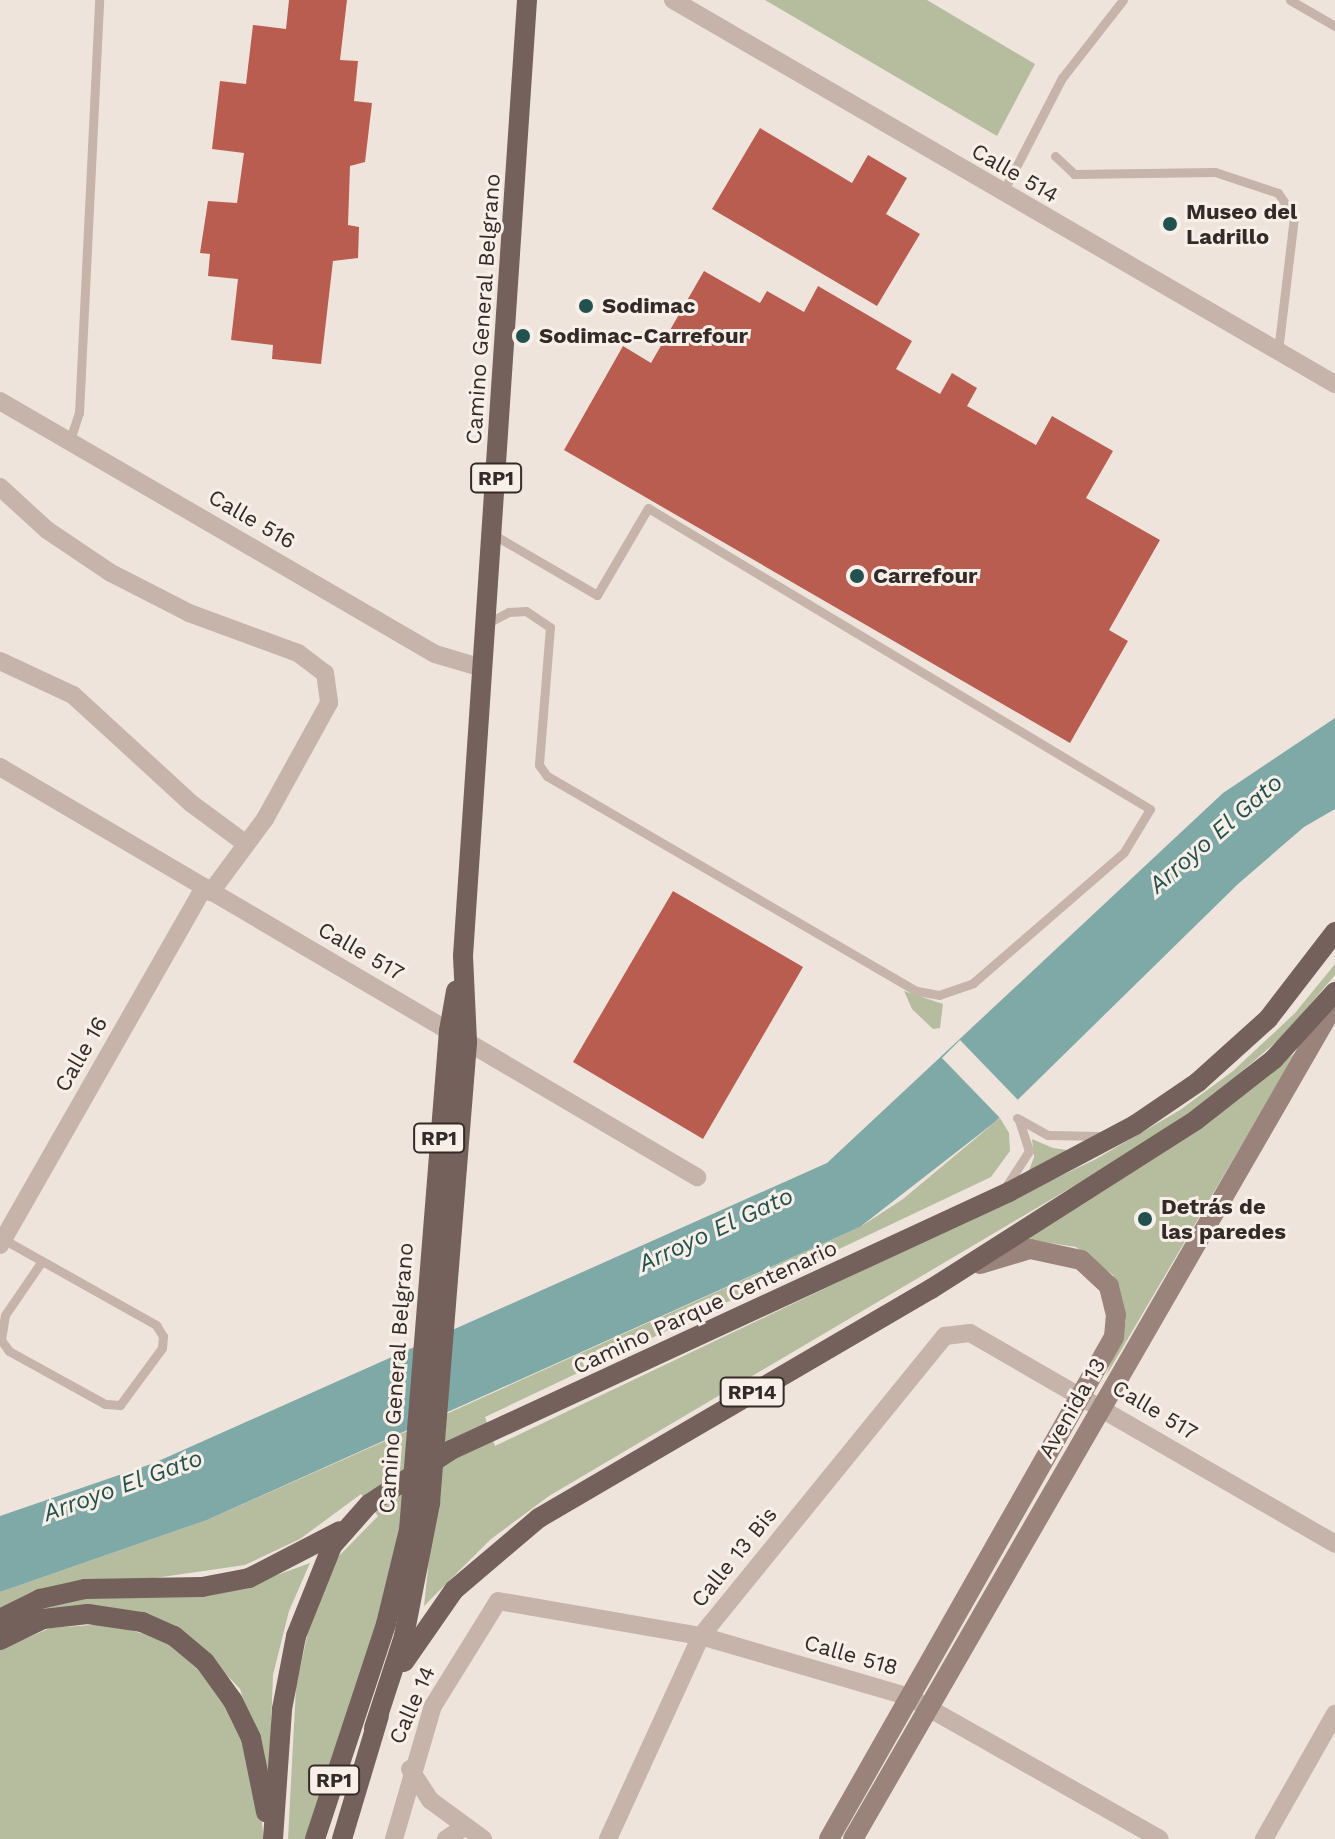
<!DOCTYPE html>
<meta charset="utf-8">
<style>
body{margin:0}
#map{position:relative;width:1335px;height:1839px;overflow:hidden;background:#efe4dc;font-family:"Work Sans",sans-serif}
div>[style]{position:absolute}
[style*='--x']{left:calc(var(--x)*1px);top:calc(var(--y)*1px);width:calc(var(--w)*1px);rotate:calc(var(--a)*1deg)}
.green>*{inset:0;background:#b6bd9e}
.water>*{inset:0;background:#7ea9a6}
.pier>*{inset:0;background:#efe4dc}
.building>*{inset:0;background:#b95d51}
.lane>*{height:9px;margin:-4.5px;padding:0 4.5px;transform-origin:4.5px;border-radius:4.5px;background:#c6b3aa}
.street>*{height:18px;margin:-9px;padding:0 9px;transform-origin:9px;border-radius:9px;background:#c6b3aa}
.secondary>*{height:20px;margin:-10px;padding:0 10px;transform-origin:10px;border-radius:10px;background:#99837b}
.primary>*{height:20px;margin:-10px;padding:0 10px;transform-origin:10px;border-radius:10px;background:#74615b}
.dots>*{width:22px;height:22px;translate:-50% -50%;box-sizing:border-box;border:4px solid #f7efe8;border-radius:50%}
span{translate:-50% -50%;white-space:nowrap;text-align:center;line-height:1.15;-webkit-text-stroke:6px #f7efe8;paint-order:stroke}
.shield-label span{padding:2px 6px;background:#f7efe8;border:2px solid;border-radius:6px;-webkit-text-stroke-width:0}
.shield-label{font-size:20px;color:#342b28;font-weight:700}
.street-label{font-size:22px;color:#342b28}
.poi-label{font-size:22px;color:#342b28;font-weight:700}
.left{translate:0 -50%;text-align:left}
.water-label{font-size:24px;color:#22514e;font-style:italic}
</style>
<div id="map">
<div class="green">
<div style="clip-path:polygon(765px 0,927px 0,1035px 64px,997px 136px)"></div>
<div style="clip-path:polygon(1335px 964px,1335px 975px,1283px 1036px,1211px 1098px,1113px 1163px,549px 1496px,491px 1539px,424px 1606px,444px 1415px,860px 1227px,903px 1199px,1000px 1118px,1009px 1133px,1010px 1151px,991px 1177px,485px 1417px,495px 1446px,1096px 1159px,1180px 1110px,1233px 1071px,1295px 1013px)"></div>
<div style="clip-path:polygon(904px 991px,943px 1004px,940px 1028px,933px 1029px,912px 1009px)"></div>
<div style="clip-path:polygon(1296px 1052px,1106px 1376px,1126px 1321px,1113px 1275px,1076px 1247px,1025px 1239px,1197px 1129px)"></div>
<div style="clip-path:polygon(1032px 1139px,1053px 1148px,1075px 1151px,1027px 1176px,1034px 1157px)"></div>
<div style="clip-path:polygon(412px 1429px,405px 1500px,384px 1603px,306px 1839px,288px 1839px,296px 1687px,308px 1632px,337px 1558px,378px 1516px,361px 1494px,300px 1539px,245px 1565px,148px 1579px,0 1610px,0 1592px,207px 1520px)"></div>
<div style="clip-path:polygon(310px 1563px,289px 1611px,273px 1675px,269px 1779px,240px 1689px,193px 1639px,140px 1614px,0 1633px,31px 1612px,74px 1598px,244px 1587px)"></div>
<div style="clip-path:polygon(106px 1624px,160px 1638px,208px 1672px,251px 1738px,264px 1839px,0 1839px,0 1650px,50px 1628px)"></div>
</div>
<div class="water">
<div style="clip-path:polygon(1335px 718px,1335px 809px,1304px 827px,1238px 884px,995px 1122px,860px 1227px,207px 1520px,0 1592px,0 1516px,154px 1463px,827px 1163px,1223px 793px)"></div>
</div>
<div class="pier">
<div style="clip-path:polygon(960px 1040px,1018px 1100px,1000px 1118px,942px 1058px)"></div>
</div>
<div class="building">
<div style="clip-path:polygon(289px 0,347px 0,340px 60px,358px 61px,354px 101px,372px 103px,365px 162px,350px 166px,348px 225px,359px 227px,358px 258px,333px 261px,321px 364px,272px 359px,273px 345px,231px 340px,238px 279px,208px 276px,210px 254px,200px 253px,208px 201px,237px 203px,244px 153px,212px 149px,220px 81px,246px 84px,253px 25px,286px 29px)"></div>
<div style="clip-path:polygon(760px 128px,852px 183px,868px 155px,907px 178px,886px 214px,920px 234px,877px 306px,712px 209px)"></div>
<div style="clip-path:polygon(704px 271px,760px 303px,767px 291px,804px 312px,818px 286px,912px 341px,896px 369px,940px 394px,952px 373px,977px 388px,967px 406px,1036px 445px,1052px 416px,1113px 451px,1086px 498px,1160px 540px,1109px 630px,1128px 641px,1070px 743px,564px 450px,623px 346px,651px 363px)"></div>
<div style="clip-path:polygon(673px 891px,803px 967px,703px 1139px,573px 1062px)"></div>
</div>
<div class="lane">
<div style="--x:1290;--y:0;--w:52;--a:30"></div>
<div style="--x:1055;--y:156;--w:26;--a:43"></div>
<div style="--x:1074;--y:174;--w:141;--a:-0.8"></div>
<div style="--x:1215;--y:172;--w:66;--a:18.4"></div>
<div style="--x:1278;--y:193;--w:29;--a:56"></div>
<div style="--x:1294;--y:217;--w:135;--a:96.8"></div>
<div style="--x:1002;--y:194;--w:131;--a:-62.7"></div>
<div style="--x:1062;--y:78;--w:99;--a:-52"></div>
<div style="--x:70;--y:440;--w:28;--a:-72"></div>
<div style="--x:79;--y:413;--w:413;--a:-87.2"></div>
<div style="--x:486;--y:624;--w:26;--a:-28"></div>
<div style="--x:509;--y:612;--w:17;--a:-3"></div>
<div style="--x:526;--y:611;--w:29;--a:34"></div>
<div style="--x:550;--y:627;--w:138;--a:94.6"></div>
<div style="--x:539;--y:765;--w:14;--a:54"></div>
<div style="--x:547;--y:776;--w:428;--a:30.2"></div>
<div style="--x:917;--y:991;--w:22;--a:10"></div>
<div style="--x:939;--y:995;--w:36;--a:-19"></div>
<div style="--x:973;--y:983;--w:200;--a:-40.9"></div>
<div style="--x:1124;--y:852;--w:50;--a:-58.8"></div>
<div style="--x:1150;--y:809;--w:585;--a:-149.05"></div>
<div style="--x:648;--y:508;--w:101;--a:120.4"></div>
<div style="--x:597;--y:595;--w:121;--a:-149.8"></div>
<div style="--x:1017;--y:1118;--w:35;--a:29"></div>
<div style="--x:1048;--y:1135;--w:53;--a:1.1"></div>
<div style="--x:1007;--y:1185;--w:40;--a:-57.1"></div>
<div style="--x:1029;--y:1151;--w:32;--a:-108"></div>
<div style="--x:3;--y:1239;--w:176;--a:29.3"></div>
<div style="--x:156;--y:1325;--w:13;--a:58"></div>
<div style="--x:163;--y:1336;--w:12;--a:95"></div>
<div style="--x:162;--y:1348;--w:71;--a:126.4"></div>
<div style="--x:120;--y:1405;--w:15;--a:-176"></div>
<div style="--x:105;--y:1404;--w:110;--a:-151.1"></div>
<div style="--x:9;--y:1351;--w:14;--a:-126"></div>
<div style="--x:1;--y:1340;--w:25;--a:-81"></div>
<div style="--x:5;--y:1315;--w:65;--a:-55.6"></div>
</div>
<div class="street">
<div style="--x:673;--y:0;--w:765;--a:30.12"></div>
<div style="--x:0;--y:401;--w:503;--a:30.18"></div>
<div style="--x:435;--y:654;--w:50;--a:16.3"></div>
<div style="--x:0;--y:487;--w:64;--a:42.5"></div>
<div style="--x:47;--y:530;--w:77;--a:33.9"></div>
<div style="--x:111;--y:573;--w:88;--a:27.1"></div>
<div style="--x:189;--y:613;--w:116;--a:20.2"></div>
<div style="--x:298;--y:653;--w:34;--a:37"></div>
<div style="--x:325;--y:673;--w:30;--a:82"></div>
<div style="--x:329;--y:703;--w:132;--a:118.9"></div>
<div style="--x:265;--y:819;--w:91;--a:126.5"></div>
<div style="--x:0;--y:661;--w:81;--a:25"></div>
<div style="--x:73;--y:695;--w:161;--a:42.5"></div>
<div style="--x:192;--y:804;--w:67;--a:36.5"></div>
<div style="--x:0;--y:767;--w:809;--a:30.47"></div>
<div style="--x:0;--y:1245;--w:412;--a:-60.3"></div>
<div style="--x:410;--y:1769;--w:37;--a:57"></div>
<div style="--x:430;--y:1800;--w:66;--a:36.3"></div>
<div style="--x:394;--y:1839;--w:139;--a:-73.7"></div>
<div style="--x:433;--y:1706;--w:123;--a:-58.2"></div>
<div style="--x:498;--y:1601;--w:206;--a:9.8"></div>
<div style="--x:701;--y:1636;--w:217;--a:16.3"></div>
<div style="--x:909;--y:1697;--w:288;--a:29.5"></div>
<div style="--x:446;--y:1839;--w:20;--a:-33"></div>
<div style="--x:608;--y:1839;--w:223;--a:-65.4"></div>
<div style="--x:701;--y:1636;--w:387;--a:-50.9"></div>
<div style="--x:945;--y:1336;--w:25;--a:-7"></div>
<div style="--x:970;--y:1333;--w:422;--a:30"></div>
<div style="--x:1264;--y:1839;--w:144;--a:-60.4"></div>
</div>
<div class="secondary">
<div style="--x:829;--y:1839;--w:577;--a:-60.42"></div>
<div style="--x:1114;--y:1337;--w:22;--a:-85"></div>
<div style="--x:1116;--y:1315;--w:30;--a:-104"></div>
<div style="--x:1109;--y:1286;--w:38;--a:-137"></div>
<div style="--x:1081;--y:1260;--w:52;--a:-167.8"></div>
<div style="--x:1030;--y:1249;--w:52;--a:163.3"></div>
<div style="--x:853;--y:1839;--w:965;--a:-60.03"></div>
</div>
<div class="primary">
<div style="--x:0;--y:1619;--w:45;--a:-26.6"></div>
<div style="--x:40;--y:1599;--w:46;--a:-12.5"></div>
<div style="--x:85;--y:1589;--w:117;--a:-1"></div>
<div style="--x:202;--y:1587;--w:48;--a:-10.8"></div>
<div style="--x:249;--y:1578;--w:102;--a:-27.3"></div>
<div style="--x:0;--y:1640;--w:48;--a:-26"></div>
<div style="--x:43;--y:1619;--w:45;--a:-6.3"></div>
<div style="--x:88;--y:1614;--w:55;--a:8.4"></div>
<div style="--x:142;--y:1622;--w:35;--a:24"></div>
<div style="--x:174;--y:1636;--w:40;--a:40"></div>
<div style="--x:205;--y:1662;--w:48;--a:54.3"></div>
<div style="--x:233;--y:1701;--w:41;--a:64.1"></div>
<div style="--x:251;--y:1738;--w:76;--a:78.5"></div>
<div style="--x:404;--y:1662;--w:88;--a:-55.2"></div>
<div style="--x:454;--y:1590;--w:111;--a:-40.3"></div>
<div style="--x:539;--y:1518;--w:454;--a:-30.3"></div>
<div style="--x:931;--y:1289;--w:314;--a:-32.5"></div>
<div style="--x:1196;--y:1120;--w:99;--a:-38"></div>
<div style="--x:1274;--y:1059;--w:91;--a:-47.7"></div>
<div style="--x:374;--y:1728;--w:97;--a:-71.9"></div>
<div style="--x:404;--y:1636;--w:136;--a:-78.9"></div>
<div style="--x:430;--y:1503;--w:463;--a:-85.4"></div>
<div style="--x:467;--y:1041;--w:85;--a:-92.7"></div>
<div style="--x:463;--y:956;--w:958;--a:-86.17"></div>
<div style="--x:273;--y:1839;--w:130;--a:-86"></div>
<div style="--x:282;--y:1709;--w:74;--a:-79.1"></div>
<div style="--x:296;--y:1636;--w:97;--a:-68.2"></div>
<div style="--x:332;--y:1546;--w:56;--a:-48.6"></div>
<div style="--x:369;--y:1504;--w:98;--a:-33.4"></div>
<div style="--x:451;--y:1450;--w:615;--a:-24.81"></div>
<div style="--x:1009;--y:1192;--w:143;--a:-28"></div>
<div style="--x:1135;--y:1125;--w:76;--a:-34.3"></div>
<div style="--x:1198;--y:1082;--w:94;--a:-42"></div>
<div style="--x:1268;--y:1019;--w:110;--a:-52.4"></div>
<div style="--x:315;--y:1839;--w:226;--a:-71.7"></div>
<div style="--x:386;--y:1624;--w:97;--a:-76.3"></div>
<div style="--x:409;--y:1530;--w:501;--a:-85.42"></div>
<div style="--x:449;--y:1031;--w:41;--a:-80.1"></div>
<div style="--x:342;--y:1839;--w:128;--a:-73.3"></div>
</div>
<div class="dots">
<div style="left:1170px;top:224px;background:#22514e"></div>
<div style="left:586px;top:306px;background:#22514e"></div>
<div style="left:523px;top:336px;background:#22514e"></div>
<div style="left:857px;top:576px;background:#22514e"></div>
<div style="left:1145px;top:1219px;background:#22514e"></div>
</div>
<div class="shield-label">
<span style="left:496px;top:478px">RP1</span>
<span style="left:439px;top:1138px">RP1</span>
<span style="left:752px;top:1392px">RP14</span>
<span style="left:334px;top:1780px">RP1</span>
</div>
<div class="street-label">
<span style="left:1015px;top:173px;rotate:30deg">Calle 514</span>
<span style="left:483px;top:309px;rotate:-86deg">Camino General Belgrano</span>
<span style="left:252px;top:519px;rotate:30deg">Calle 516</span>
<span style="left:361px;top:951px;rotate:30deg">Calle 517</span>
<span style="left:81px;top:1054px;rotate:-60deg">Calle 16</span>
<span style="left:705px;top:1307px;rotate:-25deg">Camino Parque Centenario</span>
<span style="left:396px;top:1378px;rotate:-86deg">Camino General Belgrano</span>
<span style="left:1072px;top:1408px;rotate:-60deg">Avenida 13</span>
<span style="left:1155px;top:1410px;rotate:31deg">Calle 517</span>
<span style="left:734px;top:1557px;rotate:-51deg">Calle 13 Bis</span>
<span style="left:851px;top:1655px;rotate:16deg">Calle 518</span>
<span style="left:412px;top:1705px;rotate:-66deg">Calle 14</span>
</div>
<div class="poi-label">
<span class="left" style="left:1186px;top:224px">Museo del<br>Ladrillo</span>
<span class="left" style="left:602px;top:306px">Sodimac</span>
<span class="left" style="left:539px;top:336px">Sodimac-Carrefour</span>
<span class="left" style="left:873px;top:576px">Carrefour</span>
<span class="left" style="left:1161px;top:1219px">Detrás de<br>las paredes</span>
</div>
<div class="water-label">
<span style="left:1216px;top:834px;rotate:-41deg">Arroyo El Gato</span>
<span style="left:716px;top:1230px;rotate:-25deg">Arroyo El Gato</span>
<span style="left:123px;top:1486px;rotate:-20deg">Arroyo El Gato</span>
</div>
</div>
